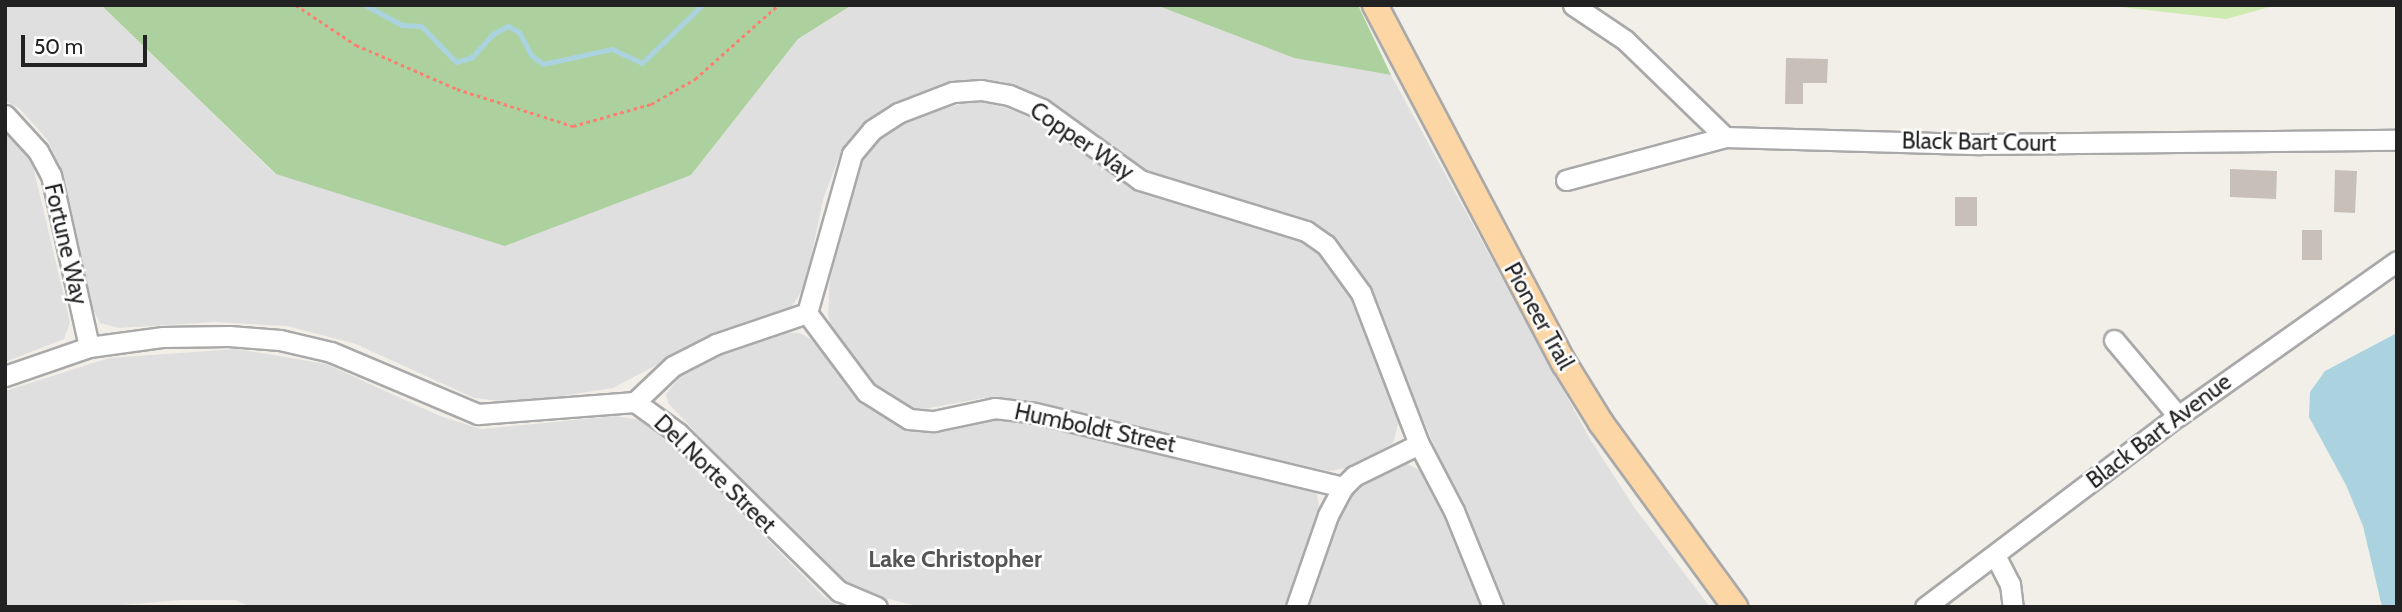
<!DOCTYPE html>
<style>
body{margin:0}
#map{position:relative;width:2402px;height:612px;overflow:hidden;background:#f2efe9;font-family:Cabin,sans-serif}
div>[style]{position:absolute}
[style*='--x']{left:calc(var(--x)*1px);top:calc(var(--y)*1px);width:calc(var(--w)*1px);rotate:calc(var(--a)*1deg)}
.residential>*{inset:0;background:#e0dfdf}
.grass>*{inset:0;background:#cdebb0}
.forest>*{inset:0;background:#add19e}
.water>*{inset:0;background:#aad3df}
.stream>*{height:5px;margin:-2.5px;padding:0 2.5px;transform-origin:2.5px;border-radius:2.5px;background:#aad3df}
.building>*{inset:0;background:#c7bfb8}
.path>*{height:2.5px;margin-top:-1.25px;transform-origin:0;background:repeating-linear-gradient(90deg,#fa8072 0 3.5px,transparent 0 7px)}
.roads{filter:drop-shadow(2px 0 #a9a9a9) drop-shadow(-2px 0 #a9a9a9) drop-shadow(0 2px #a9a9a9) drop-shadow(0 -2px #a9a9a9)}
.minor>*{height:19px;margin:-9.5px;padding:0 9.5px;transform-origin:9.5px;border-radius:9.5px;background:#fff}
.major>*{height:24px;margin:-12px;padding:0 12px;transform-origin:12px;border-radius:12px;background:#fcd6a4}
span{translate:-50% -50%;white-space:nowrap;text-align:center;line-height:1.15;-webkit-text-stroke:5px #fff;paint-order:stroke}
.street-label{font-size:23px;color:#222}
.neighbourhood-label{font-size:24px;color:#555;font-weight:700}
.frame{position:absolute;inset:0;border:7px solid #222;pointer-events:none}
.scale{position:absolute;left:21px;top:35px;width:126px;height:32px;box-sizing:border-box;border:4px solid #222;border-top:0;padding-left:9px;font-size:21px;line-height:24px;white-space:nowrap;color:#222;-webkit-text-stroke:5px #fff;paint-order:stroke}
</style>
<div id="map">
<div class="residential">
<div style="clip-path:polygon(5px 5px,101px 5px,275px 174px,691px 175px,798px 39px,852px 5px,1156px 5px,1294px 58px,1391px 75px,1590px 439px,1634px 507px,1710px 607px,1503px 607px,1366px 285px,1343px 249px,1316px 225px,1137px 169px,1045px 98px,1001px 81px,948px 84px,895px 102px,859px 128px,838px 159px,823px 200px,805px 286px,792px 306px,702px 341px,613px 388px,517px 403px,474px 398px,356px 344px,287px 326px,215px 322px,119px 328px,100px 323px,92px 307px,61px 168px,47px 139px,19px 108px,5px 101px)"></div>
<div style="clip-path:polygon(968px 102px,993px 103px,1035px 119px,1141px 192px,1307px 242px,1328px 260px,1357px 307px,1399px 421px,1393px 443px,1351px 467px,1329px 471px,1020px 401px,984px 398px,919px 410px,895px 401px,872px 384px,832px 332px,828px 314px,830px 278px,855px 177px,866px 152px,885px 133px,906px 119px)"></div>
<div style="clip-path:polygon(5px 129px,32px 162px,70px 322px,64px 339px,5px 362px)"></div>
<div style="clip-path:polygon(783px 332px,800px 333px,814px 341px,851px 389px,893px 423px,920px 429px,1002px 418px,1026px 422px,1303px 484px,1317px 493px,1320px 514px,1288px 607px,922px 607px,856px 591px,831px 574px,668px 403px,666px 394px,688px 368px)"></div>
<div style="clip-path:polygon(237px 349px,326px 364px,440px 416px,481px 429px,615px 416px,641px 420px,658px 429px,823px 596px,840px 607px,251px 607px,235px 600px,181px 600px,99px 607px,5px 607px,5px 391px,109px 358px)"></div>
<div style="clip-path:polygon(1402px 461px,1419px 470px,1450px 521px,1485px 607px,1307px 607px,1346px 500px,1370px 477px)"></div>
</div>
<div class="grass">
<div style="clip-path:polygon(2103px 5px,2277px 5px,2226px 19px)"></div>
</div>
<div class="forest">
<div style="clip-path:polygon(101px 5px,852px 5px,798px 39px,691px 175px,505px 246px,276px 174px)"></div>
<div style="clip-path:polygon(1156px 5px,1358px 5px,1391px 75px,1294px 58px)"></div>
</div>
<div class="water">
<div style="clip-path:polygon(2397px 333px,2397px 607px,2382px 607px,2363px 526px,2346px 485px,2309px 417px,2310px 392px,2325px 371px)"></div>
</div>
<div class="stream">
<div style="--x:365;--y:5;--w:42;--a:28.4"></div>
<div style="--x:402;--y:25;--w:19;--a:3"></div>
<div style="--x:421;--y:26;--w:50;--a:45.8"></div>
<div style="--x:456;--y:62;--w:17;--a:-17"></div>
<div style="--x:472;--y:57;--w:31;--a:-48"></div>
<div style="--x:493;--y:34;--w:17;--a:-28"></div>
<div style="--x:508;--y:26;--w:13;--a:29"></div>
<div style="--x:519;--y:32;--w:26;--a:62"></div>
<div style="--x:531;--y:55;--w:15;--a:37"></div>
<div style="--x:543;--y:64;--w:71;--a:-12.3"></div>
<div style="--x:612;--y:49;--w:33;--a:25"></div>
<div style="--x:642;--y:63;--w:83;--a:-44"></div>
</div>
<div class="building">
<div style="clip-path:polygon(1786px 58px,1828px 59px,1827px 83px,1803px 83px,1803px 104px,1785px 104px)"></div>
<div style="clip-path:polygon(2230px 169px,2277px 171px,2276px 199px,2230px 197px)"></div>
<div style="clip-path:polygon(2335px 170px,2357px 171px,2355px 213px,2334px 212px)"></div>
<div style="clip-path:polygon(1955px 197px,1977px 197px,1977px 226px,1955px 226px)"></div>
<div style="clip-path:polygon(2302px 230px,2322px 230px,2322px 260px,2302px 260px)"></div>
</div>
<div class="path">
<div style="--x:296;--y:5;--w:72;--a:33.7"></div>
<div style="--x:356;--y:45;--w:110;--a:23.5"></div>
<div style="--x:457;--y:89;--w:122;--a:17.7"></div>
<div style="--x:573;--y:126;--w:81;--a:-15.8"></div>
<div style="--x:651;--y:104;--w:51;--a:-29.6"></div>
<div style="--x:695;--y:79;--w:111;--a:-41.7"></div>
</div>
<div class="roads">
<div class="minor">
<div style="--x:1573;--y:5;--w:63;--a:33.9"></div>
<div style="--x:1625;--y:40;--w:139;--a:44.1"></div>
<div style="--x:5;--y:115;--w:49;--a:47.5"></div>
<div style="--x:38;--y:151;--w:27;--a:62"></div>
<div style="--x:51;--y:175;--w:176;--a:77.5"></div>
<div style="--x:1566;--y:180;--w:165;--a:-15.1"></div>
<div style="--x:1725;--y:137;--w:256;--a:1.6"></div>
<div style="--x:1981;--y:144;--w:416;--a:-0.6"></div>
<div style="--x:807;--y:313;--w:99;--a:53.2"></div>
<div style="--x:866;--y:392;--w:51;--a:32.1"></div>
<div style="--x:909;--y:419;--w:25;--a:5"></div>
<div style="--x:934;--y:421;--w:62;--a:-12"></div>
<div style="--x:995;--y:408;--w:40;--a:7.1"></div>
<div style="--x:1035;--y:413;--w:317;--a:13.5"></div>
<div style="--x:2114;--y:340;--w:99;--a:49.9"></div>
<div style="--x:5;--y:376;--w:89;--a:-19"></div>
<div style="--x:89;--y:347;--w:75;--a:-7.7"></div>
<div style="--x:163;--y:337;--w:66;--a:-0.9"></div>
<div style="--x:229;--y:336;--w:51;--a:4.5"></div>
<div style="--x:280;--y:340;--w:52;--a:13.2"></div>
<div style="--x:331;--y:352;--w:160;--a:22.9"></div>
<div style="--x:478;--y:414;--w:157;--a:-4.4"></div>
<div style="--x:635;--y:402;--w:53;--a:35.8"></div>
<div style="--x:678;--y:433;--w:226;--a:44.5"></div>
<div style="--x:839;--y:591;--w:41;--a:22.8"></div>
<div style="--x:635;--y:402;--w:52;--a:-43.5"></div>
<div style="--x:673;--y:366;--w:48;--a:-27.1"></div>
<div style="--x:716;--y:344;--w:96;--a:-18.8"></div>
<div style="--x:807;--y:313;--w:165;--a:-74.2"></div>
<div style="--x:852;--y:154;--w:31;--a:-50"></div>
<div style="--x:872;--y:130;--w:31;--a:-33"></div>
<div style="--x:898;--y:113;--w:59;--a:-20.9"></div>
<div style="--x:953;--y:92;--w:28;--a:-4"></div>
<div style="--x:981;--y:90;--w:28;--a:10"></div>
<div style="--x:1009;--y:95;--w:36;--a:23"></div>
<div style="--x:1042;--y:109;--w:121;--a:35.9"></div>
<div style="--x:1140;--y:180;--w:174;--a:17.1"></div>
<div style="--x:1306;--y:231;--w:24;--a:35"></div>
<div style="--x:1326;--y:245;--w:59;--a:53.9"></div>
<div style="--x:1361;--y:293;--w:162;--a:69"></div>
<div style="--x:1419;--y:444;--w:76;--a:62.4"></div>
<div style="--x:1454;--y:511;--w:104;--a:67.9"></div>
<div style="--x:1995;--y:555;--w:33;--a:63"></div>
<div style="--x:2010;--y:584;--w:23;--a:83"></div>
<div style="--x:1296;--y:607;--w:97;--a:-70.8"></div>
<div style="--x:1328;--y:515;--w:32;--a:-62"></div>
<div style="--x:1343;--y:487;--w:16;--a:-45"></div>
<div style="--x:1354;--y:476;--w:72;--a:-26.2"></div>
<div style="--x:1925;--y:607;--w:317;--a:-37.1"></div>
<div style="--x:2178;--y:416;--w:268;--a:-35.3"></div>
</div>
<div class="major">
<div style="--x:1375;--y:5;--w:405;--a:62.2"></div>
<div style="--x:1564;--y:363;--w:70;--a:58.3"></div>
<div style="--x:1601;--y:423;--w:228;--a:53.9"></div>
</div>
</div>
<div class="street-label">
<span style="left:1082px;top:141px;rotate:34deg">Copper Way</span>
<span style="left:1979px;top:142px;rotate:1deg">Black Bart Court</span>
<span style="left:66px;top:244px;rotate:77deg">Fortune Way</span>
<span style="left:1539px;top:316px;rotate:61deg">Pioneer Trail</span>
<span style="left:1095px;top:428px;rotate:12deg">Humboldt Street</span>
<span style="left:2159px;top:431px;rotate:-37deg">Black Bart Avenue</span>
<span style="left:715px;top:474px;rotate:44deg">Del Norte Street</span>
</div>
<div class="neighbourhood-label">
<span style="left:955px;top:559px">Lake Christopher</span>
</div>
<div class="frame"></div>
<div class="scale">50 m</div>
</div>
